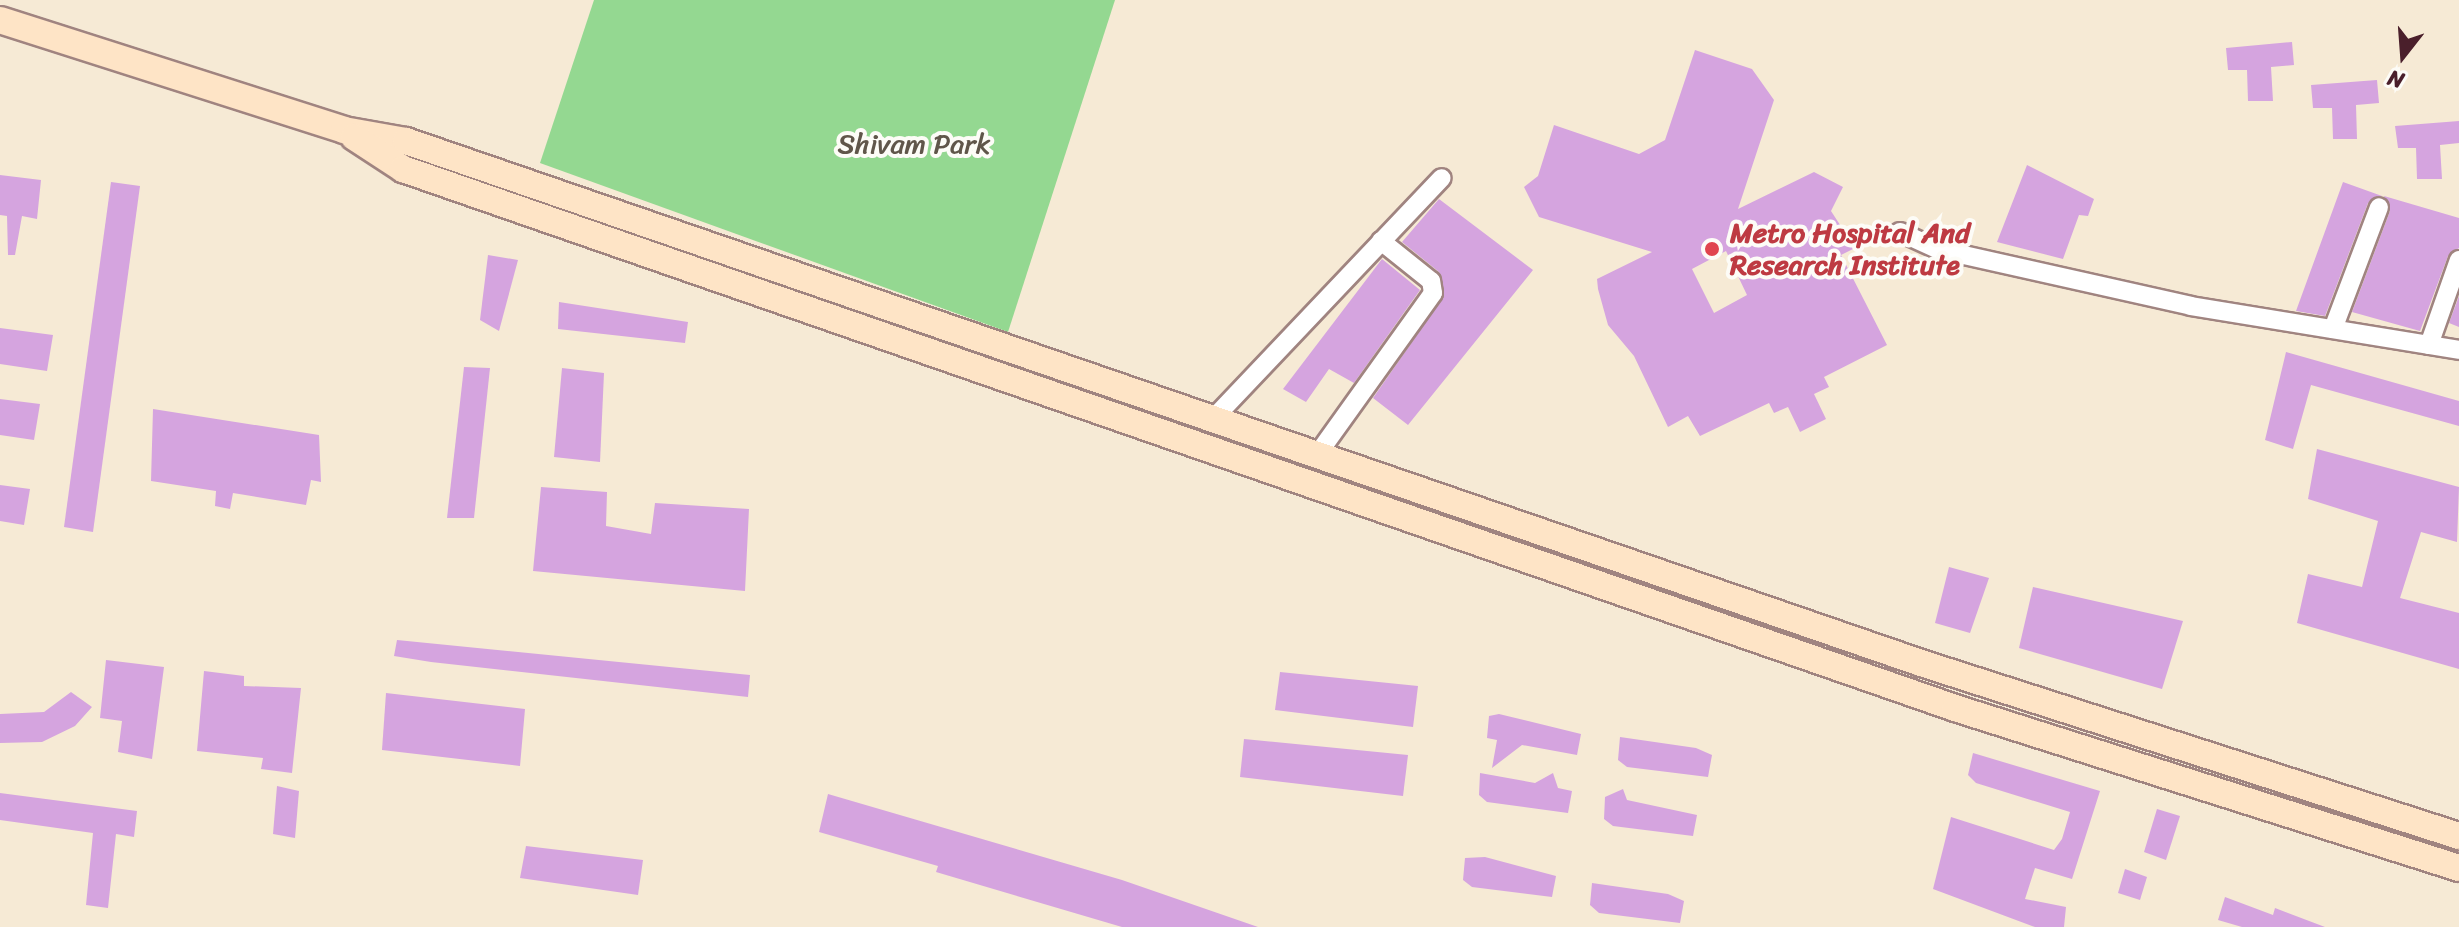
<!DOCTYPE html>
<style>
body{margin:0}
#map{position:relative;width:2459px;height:927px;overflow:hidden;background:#f6ead5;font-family:Sriracha,sans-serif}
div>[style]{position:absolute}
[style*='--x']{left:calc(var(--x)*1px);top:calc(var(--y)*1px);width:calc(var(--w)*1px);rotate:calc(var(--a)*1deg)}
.green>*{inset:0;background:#94d891}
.building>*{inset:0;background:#d5a4df}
.roads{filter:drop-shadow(2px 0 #a08480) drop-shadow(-2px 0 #a08480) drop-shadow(0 2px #a08480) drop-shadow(0 -2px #a08480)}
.street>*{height:18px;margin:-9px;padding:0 9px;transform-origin:9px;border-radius:9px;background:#fff}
.secondary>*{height:26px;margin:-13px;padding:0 13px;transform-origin:13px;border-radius:13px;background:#fee4c6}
.dots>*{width:22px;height:22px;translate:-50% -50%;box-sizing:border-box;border:4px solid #fdfcf7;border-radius:50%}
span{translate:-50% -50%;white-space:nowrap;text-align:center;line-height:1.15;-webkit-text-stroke:8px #fdfcf7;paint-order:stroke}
.park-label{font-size:28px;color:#60564a}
.health-label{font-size:28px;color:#be3a42;font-weight:700}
.left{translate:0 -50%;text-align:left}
.north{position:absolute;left:2363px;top:16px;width:80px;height:80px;-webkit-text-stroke:6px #fdfcf7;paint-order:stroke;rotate:197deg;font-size:22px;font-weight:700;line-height:32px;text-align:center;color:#4a1f2b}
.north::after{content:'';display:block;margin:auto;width:28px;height:36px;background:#4a1f2b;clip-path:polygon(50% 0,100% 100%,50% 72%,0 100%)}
</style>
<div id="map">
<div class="green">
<div style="clip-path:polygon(594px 0,1115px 0,1008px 332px,540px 163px)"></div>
</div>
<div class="building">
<div style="clip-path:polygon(2292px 42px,2294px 65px,2271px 67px,2273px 101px,2248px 101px,2247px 70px,2228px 70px,2226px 48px)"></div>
<div style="clip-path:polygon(evenodd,1695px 50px,1752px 69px,1774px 100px,1738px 209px,1814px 172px,1843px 187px,1831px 211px,1855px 248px,1841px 255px,1887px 345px,1824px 377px,1829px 387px,1814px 394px,1826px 419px,1800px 432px,1788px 407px,1774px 413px,1769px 403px,1700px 436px,1688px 416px,1668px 427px,1634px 356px,1608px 325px,1598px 289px,1597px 279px,1652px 252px,1539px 217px,1524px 187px,1538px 176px,1554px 125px,1639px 154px,1665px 140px,1695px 50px,1726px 251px,1747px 295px,1714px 313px,1692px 269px,1726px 251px)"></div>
<div style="clip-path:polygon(2377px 80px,2379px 103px,2356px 105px,2357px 139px,2333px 139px,2332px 108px,2313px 108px,2311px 85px)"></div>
<div style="clip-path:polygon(2459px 121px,2459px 143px,2440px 145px,2442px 179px,2417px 179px,2416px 148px,2398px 148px,2395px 126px)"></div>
<div style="clip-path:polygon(2027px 165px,2094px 199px,2088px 216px,2079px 215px,2063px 259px,1997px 242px)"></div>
<div style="clip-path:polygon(0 175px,41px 180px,37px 219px,22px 216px,15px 255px,8px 255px,7px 216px,0 215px)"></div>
<div style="clip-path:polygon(111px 182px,140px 186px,93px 532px,64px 527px)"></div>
<div style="clip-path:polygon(2343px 182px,2382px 196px,2368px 203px,2325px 316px,2296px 311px)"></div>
<div style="clip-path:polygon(2384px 196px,2459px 218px,2459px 248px,2448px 256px,2420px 331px,2352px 312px,2390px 211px)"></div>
<div style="clip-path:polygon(1439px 199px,1533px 270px,1408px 425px,1373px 398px,1444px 296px,1439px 272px,1402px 242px)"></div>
<div style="clip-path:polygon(488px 255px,518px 260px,499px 331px,480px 320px)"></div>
<div style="clip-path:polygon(1382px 259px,1420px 290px,1354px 383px,1329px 369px,1306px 402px,1283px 389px)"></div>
<div style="clip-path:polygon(2459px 296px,2459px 327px,2449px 323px)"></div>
<div style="clip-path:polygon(559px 302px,688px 322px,685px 343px,558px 329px)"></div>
<div style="clip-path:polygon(0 328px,53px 335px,47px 371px,0 364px)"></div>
<div style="clip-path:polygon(2286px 352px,2459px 401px,2459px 426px,2311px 385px,2293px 449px,2265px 440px)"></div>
<div style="clip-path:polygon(464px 367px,490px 368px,474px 518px,447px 518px)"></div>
<div style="clip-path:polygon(562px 368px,604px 373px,600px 462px,554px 457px)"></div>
<div style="clip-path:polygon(0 399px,40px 404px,34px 440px,0 435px)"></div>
<div style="clip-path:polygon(153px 409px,319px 435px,321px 482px,311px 480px,306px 505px,233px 493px,230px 509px,215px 506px,216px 491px,151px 481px)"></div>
<div style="clip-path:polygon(2317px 449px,2459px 487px,2457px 542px,2421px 532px,2400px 598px,2459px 613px,2459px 669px,2297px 623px,2308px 574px,2362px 587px,2378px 521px,2308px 499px)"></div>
<div style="clip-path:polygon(0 485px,30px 489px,24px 525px,0 521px)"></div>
<div style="clip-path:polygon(541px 487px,607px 492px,606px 526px,651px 534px,655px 503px,749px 509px,745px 591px,533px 571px)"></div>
<div style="clip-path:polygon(1949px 567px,1989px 578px,1970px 633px,1935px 623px)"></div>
<div style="clip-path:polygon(2033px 587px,2183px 621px,2162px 689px,2019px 648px)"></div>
<div style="clip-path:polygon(397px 640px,750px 675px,748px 697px,431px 662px,394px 656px)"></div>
<div style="clip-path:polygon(106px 660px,164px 667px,152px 759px,118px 752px,122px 721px,100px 718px)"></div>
<div style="clip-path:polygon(204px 671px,244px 676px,244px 686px,301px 688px,292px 773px,261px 769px,263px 758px,197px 751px)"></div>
<div style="clip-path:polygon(1280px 672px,1418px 686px,1413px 727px,1275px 710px)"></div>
<div style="clip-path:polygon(71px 692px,92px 707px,75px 726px,42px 742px,0 743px,0 714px,44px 712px)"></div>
<div style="clip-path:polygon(386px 693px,525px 709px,520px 766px,382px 750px)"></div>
<div style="clip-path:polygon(1499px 714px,1581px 734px,1577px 755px,1522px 745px,1492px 768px,1497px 740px,1487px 738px,1489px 716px)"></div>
<div style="clip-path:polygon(1620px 737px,1696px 748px,1712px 755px,1708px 777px,1627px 767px,1618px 760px)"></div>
<div style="clip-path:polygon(1244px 739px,1408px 755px,1403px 796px,1240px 777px)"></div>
<div style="clip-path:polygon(1973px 753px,2100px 791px,2072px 879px,2035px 868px,2025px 899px,2066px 907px,2064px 927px,2035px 927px,1933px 889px,1951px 817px,2054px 850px,2062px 839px,2070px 812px,1976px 783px,1968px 775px)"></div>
<div style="clip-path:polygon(1480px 773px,1535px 783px,1553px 773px,1558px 788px,1572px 791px,1568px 813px,1487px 802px,1479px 795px)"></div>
<div style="clip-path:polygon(277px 786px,299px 791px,295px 838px,273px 834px)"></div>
<div style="clip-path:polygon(1623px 789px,1627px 800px,1697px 815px,1693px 836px,1613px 826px,1604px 819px,1605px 797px)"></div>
<div style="clip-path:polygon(0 793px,137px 811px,134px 837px,116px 834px,108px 908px,86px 905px,93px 833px,0 820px)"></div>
<div style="clip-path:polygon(828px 794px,1122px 880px,1258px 927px,1122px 927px,936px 872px,938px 866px,819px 832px)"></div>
<div style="clip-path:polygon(2157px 809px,2180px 816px,2166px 860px,2144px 852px)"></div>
<div style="clip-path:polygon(526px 846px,643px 860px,638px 895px,520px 878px)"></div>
<div style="clip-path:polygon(1485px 857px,1556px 876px,1552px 897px,1472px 887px,1463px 880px,1465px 858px)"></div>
<div style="clip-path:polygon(2125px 869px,2147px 877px,2140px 900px,2118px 893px)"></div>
<div style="clip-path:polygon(1592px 883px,1668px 894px,1684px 901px,1680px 923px,1599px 913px,1590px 905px)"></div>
<div style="clip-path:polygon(2225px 897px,2273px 915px,2275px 908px,2325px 927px,2242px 927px,2218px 920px)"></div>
</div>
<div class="roads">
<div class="street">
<div style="--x:1900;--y:232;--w:41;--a:24.7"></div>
<div style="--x:1937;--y:249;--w:260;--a:12.6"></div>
<div style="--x:2191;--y:306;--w:272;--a:9.3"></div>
<div style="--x:2333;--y:329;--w:130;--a:-69.3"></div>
<div style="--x:2429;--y:345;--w:90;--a:-70.6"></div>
<div style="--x:1213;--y:419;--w:332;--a:-46.5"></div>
<div style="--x:1317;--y:455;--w:199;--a:-54.4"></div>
<div style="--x:1433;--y:293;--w:12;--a:-99"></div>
<div style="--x:1431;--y:281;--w:64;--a:-141.3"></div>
</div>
<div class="secondary">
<div style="--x:0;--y:20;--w:361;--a:17.7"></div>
<div style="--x:344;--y:130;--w:63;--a:10.1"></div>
<div style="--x:406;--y:141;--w:1602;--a:19.01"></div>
<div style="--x:1921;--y:663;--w:565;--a:17.83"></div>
<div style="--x:354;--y:137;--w:59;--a:33.1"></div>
<div style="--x:403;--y:169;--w:1643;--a:19.15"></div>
<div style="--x:1955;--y:708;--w:529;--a:17.61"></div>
</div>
</div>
<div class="dots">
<div style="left:1712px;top:249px;background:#e0444e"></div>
</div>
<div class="park-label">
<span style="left:914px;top:144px">Shivam Park</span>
</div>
<div class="health-label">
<span class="left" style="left:1730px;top:249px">Metro Hospital And<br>Research Institute</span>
</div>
<div class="north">N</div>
</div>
